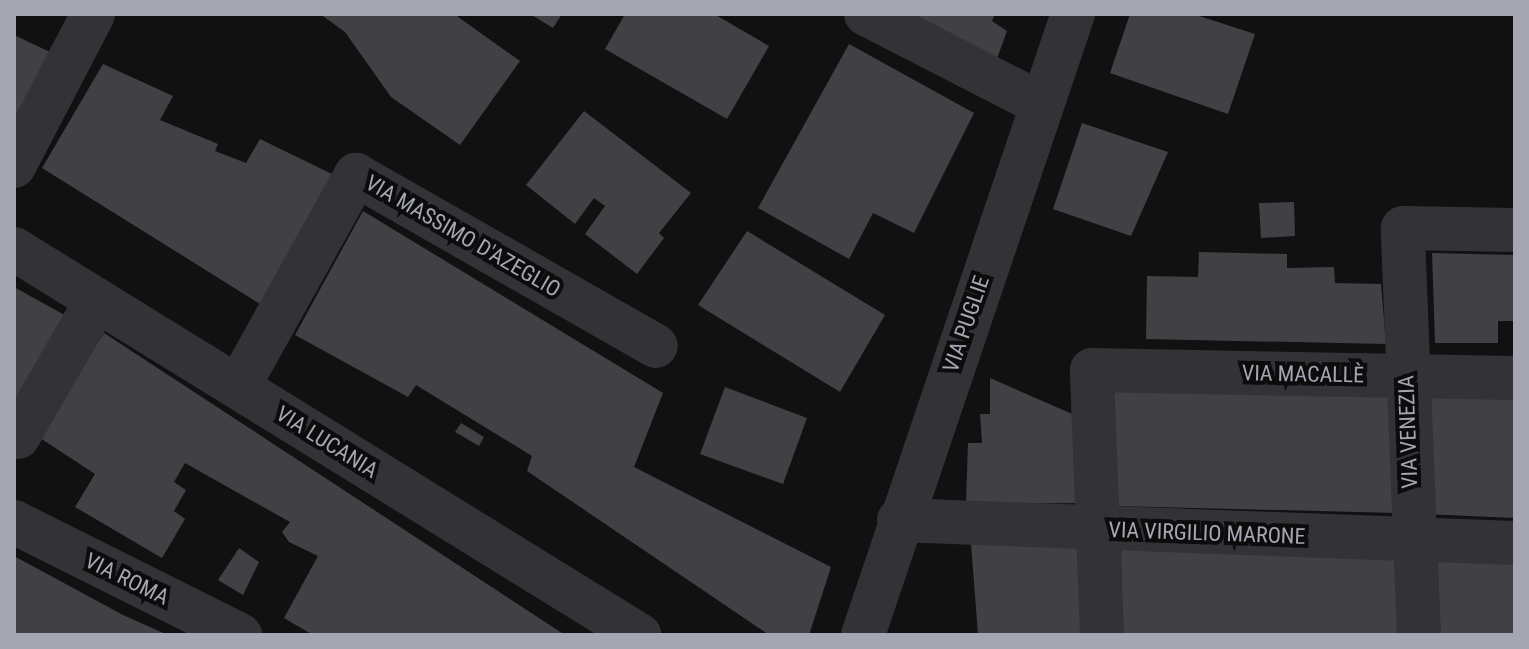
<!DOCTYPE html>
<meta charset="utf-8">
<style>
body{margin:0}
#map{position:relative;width:1529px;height:649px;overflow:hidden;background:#111112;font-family:"Roboto Condensed",sans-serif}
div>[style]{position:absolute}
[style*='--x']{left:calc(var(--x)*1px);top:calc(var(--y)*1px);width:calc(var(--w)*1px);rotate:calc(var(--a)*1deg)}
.building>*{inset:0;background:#414145}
.minor>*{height:44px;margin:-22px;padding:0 22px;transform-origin:22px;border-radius:22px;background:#333337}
.tertiary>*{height:44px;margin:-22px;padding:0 22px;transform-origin:22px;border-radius:22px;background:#333337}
span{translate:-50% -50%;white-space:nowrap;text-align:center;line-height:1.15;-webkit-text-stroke:8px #0c0c0d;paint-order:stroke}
.street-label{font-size:22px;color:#a4a7b1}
.frame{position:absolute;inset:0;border:16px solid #a4a7b1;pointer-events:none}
</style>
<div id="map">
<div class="building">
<div style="clip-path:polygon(320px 14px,454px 14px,520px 61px,460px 145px,391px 97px,345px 32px)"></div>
<div style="clip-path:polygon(530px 14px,562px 14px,553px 28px)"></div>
<div style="clip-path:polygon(625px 14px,714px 14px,769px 46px,727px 119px,605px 49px)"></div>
<div style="clip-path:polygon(881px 14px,995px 14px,992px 21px,1007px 31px,991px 75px)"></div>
<div style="clip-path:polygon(1130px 14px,1193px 14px,1255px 34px,1228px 114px,1110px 73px)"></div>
<div style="clip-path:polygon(14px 35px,50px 52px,14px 127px)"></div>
<div style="clip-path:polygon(849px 44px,974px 113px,914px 233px,873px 213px,849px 259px,758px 208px)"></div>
<div style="clip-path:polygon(103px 64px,173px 96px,160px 120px,218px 144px,215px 151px,246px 163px,260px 139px,334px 175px,265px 307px,42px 168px)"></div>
<div style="clip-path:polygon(584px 111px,691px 193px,659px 233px,664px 238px,637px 274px,585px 234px,605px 206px,594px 198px,575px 224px,526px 185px)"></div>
<div style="clip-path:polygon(1082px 123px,1168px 152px,1131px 236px,1053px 209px)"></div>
<div style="clip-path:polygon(1294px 202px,1295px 236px,1261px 238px,1259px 203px)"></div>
<div style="clip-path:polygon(363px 211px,663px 393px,634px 467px,831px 567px,809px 635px,769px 635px,527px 471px,532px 456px,416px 385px,408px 397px,295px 335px)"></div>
<div style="clip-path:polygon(747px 231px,885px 315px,840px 392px,698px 305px)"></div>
<div style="clip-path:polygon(1199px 252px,1287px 254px,1287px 268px,1334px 267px,1335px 283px,1381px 284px,1386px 344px,1146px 339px,1147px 276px,1198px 277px)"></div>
<div style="clip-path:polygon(1432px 253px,1515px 255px,1515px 321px,1498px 321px,1498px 343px,1435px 343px)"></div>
<div style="clip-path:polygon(14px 287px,68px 317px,14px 410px)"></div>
<div style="clip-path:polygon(104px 333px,565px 635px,313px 635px,284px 618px,318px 556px,289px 542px,282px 532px,290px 522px,185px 463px,174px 482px,186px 490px,174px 511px,185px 519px,162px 558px,75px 507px,95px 474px,37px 436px)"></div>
<div style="clip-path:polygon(990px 378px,1086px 420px,1094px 503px,966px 504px,968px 443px,982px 443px,980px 414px,990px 414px)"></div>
<div style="clip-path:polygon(1113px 382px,1389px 383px,1397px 513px,1116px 506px)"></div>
<div style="clip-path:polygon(725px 387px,807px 418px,783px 484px,700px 454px)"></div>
<div style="clip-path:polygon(1418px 387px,1515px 387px,1515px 518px,1424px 514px)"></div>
<div style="clip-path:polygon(461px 423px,484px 437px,479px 446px,455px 432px)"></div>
<div style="clip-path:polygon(971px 543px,1087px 547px,1092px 635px,978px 635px)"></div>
<div style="clip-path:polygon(1121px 547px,1399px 557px,1404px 635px,1122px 635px)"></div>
<div style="clip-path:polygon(239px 548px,259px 562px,243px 595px,218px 580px)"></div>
<div style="clip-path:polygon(14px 556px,123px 615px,168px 635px,14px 635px)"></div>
<div style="clip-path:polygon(1429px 557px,1515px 560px,1515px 635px,1433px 635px)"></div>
</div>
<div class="minor">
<div style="--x:866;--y:14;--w:197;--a:27.2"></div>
<div style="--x:14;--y:166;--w:171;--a:-62.5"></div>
<div style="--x:238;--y:387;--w:243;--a:-60.9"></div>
<div style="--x:356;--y:175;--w:345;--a:29.7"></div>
<div style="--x:18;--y:437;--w:158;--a:-60"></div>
<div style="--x:899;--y:520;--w:616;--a:2.14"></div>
<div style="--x:14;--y:522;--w:253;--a:26.6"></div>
<div style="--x:1102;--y:635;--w:265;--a:-92.2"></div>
<div style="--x:1092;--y:370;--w:423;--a:1.1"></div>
<div style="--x:1419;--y:635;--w:407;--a:-92.3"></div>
<div style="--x:1403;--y:228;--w:112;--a:1"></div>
</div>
<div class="tertiary">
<div style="--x:14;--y:249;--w:735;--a:31.7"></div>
<div style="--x:863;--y:635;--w:656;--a:-71.32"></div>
</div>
<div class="street-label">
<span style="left:463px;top:236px;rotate:30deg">VIA MASSIMO D'AZEGLIO</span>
<span style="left:966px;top:324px;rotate:-71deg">VIA PUGLIE</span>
<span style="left:1303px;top:374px;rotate:1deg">VIA MACALLÈ</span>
<span style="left:1408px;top:432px;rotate:-92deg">VIA VENEZIA</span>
<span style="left:327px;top:442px;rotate:32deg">VIA LUCANIA</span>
<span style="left:1207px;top:533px;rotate:2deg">VIA VIRGILIO MARONE</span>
<span style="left:127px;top:579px;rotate:26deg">VIA ROMA</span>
</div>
<div class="frame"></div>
</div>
